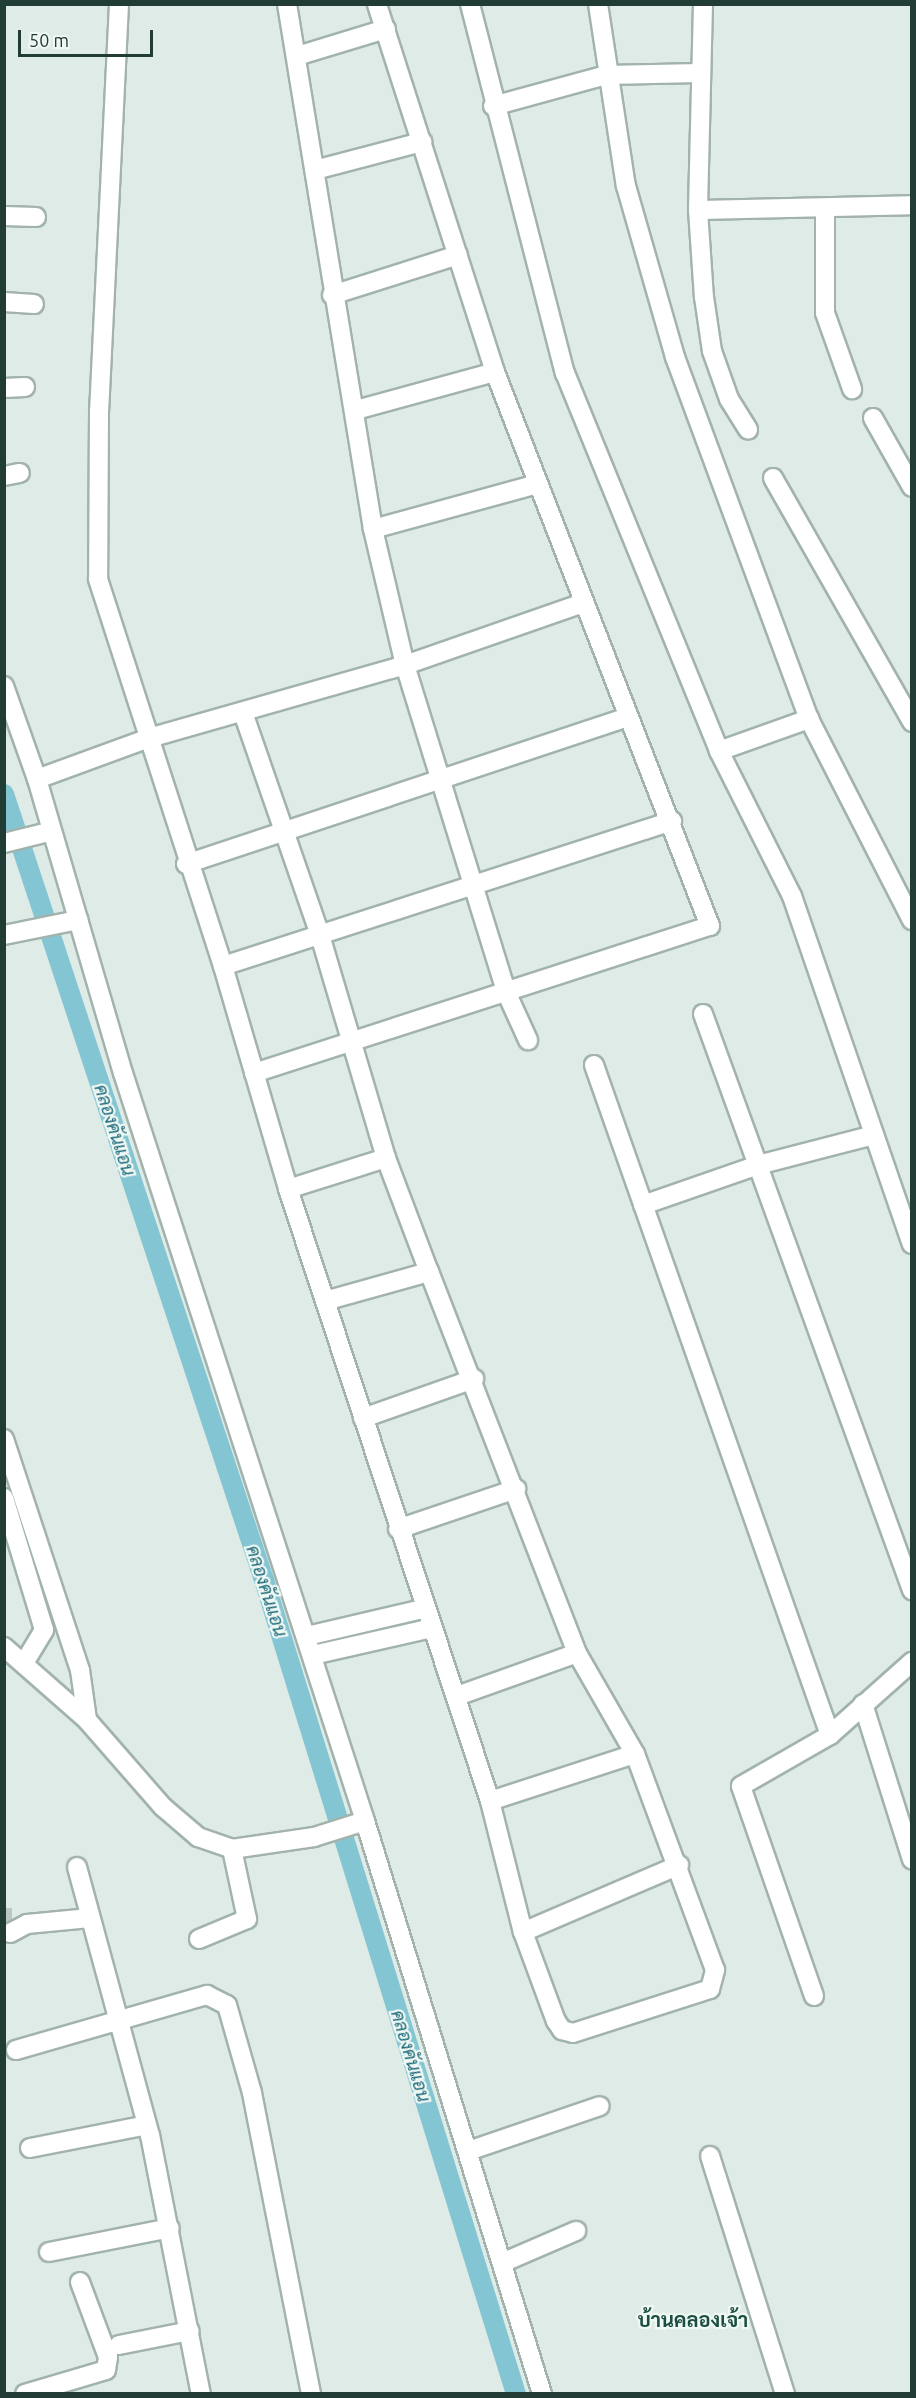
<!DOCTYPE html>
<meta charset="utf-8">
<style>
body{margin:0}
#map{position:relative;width:916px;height:2398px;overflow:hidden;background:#dfebe6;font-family:Ubuntu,Sarabun,sans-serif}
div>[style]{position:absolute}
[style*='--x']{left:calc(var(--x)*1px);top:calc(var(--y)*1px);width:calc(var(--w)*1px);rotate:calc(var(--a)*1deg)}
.canal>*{height:20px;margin:-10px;padding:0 10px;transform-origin:10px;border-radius:10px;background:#84c5d3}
.minor-tunnel>*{height:18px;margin-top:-9px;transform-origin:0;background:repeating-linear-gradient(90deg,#b9c8c3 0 18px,transparent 0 27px)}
.roads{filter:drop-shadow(2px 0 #a2b3ad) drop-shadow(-2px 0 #a2b3ad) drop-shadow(0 2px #a2b3ad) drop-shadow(0 -2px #a2b3ad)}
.minor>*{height:18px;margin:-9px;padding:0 9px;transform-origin:9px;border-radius:9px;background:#fff}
span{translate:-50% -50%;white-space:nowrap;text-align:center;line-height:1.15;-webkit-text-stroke:4.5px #f0f8f4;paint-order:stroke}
.water-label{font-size:18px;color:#186779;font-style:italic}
.quarter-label{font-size:20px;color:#1b4e43;font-weight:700}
.frame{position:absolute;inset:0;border:6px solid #203c35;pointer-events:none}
.scale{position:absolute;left:18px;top:30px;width:135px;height:27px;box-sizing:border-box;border:3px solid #203c35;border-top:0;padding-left:8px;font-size:18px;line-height:21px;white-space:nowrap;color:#203c35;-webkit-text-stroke:4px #f0f8f4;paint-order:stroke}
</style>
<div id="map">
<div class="canal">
<div style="--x:4;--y:794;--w:828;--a:71.7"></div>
<div style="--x:264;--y:1580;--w:852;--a:72.8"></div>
</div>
<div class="minor-tunnel">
<div style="--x:4;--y:1917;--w:8;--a:0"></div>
</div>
<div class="roads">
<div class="minor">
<div style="--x:119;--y:4;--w:407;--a:92.8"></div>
<div style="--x:99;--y:411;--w:168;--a:90.3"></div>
<div style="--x:98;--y:579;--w:407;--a:72.1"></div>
<div style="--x:223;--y:966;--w:232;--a:73.7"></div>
<div style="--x:288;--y:1189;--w:644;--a:71.73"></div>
<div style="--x:490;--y:1801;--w:135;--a:75.9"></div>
<div style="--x:523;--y:1932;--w:95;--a:69.7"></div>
<div style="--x:556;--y:2021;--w:11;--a:56"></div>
<div style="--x:562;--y:2030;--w:11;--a:15"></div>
<div style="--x:573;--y:2033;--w:144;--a:-17.8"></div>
<div style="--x:710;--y:1989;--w:20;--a:-75"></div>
<div style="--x:715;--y:1970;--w:230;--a:-110.3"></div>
<div style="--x:635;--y:1754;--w:116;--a:-119.9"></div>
<div style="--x:577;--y:1653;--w:409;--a:-111.2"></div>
<div style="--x:429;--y:1272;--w:122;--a:-110.7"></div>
<div style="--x:386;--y:1158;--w:236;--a:-106.5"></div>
<div style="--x:319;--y:932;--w:232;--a:-109.1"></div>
<div style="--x:287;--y:4;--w:532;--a:80.7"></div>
<div style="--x:373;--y:529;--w:140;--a:76.8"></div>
<div style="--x:405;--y:665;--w:344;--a:72.8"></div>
<div style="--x:507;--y:994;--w:51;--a:65.5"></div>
<div style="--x:470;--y:4;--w:381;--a:75.6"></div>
<div style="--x:565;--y:373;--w:408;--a:67.8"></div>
<div style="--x:719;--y:751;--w:162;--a:63.3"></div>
<div style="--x:792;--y:896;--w:368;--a:71"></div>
<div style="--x:598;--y:4;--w:184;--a:81.3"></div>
<div style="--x:626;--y:186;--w:178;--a:74"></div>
<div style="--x:675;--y:357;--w:386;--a:69.7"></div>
<div style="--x:809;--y:719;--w:226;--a:62.9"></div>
<div style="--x:703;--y:4;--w:206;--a:91.4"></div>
<div style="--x:698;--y:210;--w:87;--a:86.1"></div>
<div style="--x:704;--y:297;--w:55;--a:81.6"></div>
<div style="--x:712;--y:351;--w:51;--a:70.5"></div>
<div style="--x:729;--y:399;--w:36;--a:58"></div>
<div style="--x:297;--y:56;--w:93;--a:-16.9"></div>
<div style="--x:493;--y:106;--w:117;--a:-15.3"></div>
<div style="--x:606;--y:75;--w:94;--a:-1.2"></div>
<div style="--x:315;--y:170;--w:111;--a:-14.7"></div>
<div style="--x:698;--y:210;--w:214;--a:-1.3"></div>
<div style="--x:825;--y:210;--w:103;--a:90"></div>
<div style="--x:825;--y:313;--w:81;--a:70.4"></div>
<div style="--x:4;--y:216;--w:32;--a:2"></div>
<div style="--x:332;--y:295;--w:132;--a:-17.6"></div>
<div style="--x:4;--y:302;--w:30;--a:4"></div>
<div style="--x:4;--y:388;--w:21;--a:-3"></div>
<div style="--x:356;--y:410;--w:144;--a:-15.3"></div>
<div style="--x:873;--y:418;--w:79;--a:60.5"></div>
<div style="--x:4;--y:476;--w:16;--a:-11"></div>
<div style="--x:773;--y:478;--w:281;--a:60.3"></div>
<div style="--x:373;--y:529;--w:171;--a:-15.3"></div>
<div style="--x:4;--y:686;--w:99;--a:70.5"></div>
<div style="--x:37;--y:779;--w:306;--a:73.7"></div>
<div style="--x:123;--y:1073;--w:786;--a:72.07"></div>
<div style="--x:365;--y:1821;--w:600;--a:72.83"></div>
<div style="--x:719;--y:751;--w:96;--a:-19.6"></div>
<div style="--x:37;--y:779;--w:119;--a:-20.1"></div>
<div style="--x:149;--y:738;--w:266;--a:-15.9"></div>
<div style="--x:405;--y:665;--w:188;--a:-19.2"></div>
<div style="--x:4;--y:843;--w:49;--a:-14"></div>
<div style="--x:186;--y:864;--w:465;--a:-18.4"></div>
<div style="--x:4;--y:935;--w:76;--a:-11.5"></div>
<div style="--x:223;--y:966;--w:472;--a:-17.9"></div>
<div style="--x:703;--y:1014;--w:613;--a:70.06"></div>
<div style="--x:594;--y:1065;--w:710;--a:70.6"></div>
<div style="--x:254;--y:1073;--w:479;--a:-17.9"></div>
<div style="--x:710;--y:926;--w:594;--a:-111.21"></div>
<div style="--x:495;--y:372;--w:386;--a:-107.8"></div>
<div style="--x:288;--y:1189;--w:103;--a:-17.6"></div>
<div style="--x:643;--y:1205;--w:122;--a:-19.2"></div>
<div style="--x:758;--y:1165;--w:120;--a:-14.5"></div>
<div style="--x:325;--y:1301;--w:108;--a:-15.6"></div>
<div style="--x:363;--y:1418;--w:118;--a:-19.4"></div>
<div style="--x:4;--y:1439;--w:243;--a:71.8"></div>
<div style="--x:80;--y:1670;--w:50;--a:82"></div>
<div style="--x:4;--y:1498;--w:138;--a:73.1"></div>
<div style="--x:44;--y:1630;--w:37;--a:121"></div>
<div style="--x:398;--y:1529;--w:125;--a:-18.7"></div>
<div style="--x:307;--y:1636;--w:122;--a:-13.2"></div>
<div style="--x:4;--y:1647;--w:111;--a:41.3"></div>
<div style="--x:87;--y:1720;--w:116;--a:48.9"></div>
<div style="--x:163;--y:1807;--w:46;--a:40.6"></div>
<div style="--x:198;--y:1837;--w:36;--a:19"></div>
<div style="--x:232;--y:1849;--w:83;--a:-8.3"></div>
<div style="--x:314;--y:1837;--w:53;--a:-17.4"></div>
<div style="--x:313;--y:1655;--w:122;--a:-12.8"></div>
<div style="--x:457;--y:1696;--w:127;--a:-19.7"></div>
<div style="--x:863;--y:1704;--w:163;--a:72.5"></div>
<div style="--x:490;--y:1801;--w:152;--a:-18"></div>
<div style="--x:77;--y:1867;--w:278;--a:74.8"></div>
<div style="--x:150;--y:2135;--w:264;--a:78.9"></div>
<div style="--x:523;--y:1932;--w:170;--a:-23.2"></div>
<div style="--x:10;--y:1933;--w:19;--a:-28"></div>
<div style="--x:27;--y:1924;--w:63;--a:-5.4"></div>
<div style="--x:199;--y:1939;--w:52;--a:-22.6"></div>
<div style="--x:247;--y:1919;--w:72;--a:-102.1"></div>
<div style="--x:814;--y:1996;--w:222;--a:-109.2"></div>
<div style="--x:741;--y:1786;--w:103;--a:-29.8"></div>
<div style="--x:830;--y:1735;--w:110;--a:-41.7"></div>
<div style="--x:16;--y:2050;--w:199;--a:-16.1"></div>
<div style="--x:207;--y:1995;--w:22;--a:27"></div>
<div style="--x:227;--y:2005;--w:91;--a:74.1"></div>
<div style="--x:252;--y:2093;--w:307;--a:78.9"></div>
<div style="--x:30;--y:2148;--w:119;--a:-11.1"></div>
<div style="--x:468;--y:2151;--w:139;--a:-18.8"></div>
<div style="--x:710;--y:2156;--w:250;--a:72.5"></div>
<div style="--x:49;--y:2252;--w:123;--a:-11.2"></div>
<div style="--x:502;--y:2263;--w:81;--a:-23.4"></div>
<div style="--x:119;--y:2345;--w:72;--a:-11.2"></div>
<div style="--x:25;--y:2394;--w:84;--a:-16.5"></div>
<div style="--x:106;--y:2370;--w:13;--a:-81"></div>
<div style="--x:108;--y:2357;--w:80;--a:-110.5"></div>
</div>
</div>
<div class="water-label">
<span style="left:115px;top:1130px;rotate:72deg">คลองคันแอน</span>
<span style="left:267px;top:1591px;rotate:72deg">คลองคันแอน</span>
<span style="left:411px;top:2056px;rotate:73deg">คลองคันแอน</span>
</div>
<div class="quarter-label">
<span style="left:693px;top:2319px">บ้านคลองเจ้า</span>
</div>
<div class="frame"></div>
<div class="scale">50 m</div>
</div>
